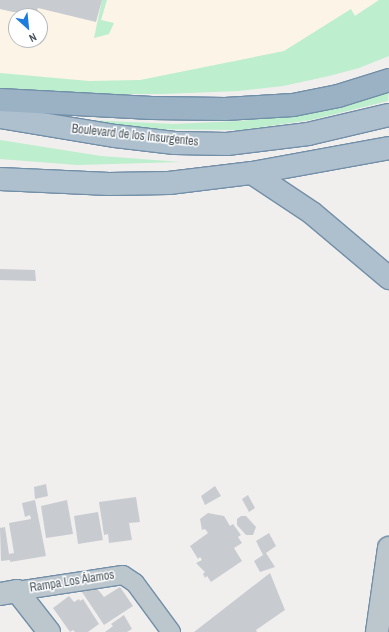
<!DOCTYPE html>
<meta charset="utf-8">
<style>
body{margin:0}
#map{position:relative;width:389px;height:632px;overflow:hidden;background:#f1eeee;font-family:"Archivo Narrow",sans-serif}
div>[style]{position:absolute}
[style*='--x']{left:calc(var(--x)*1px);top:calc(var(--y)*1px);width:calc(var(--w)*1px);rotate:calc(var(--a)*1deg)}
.commercial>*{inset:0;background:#fbf4e7}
.green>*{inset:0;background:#bdeecd}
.building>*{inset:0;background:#c8ccd1}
.roads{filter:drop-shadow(1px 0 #728fa8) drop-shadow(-1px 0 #728fa8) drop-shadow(0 1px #728fa8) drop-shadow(0 -1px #728fa8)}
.minor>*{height:18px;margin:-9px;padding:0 9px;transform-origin:9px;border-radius:9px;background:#bcc6cd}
.tertiary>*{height:22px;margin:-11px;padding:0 11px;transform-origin:11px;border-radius:11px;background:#bcc6cd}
.primary>*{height:22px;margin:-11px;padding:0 11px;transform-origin:11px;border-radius:11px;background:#aebfcd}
.trunk>*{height:22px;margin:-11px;padding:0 11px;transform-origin:11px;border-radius:11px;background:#9ab2c4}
span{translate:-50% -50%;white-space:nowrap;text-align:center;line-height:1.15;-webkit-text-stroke:3px #fff;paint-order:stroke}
.street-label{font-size:12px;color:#46535b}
.north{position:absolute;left:8px;top:8px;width:40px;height:40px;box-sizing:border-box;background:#fff;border:1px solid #b5babd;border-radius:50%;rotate:153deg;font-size:11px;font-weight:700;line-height:16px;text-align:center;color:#46535b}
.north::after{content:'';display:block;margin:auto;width:14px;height:18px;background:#1c7cdd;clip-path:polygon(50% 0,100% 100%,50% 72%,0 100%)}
</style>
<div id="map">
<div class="commercial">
<div style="clip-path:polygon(evenodd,0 0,379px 0,290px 57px,91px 94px,0 88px,0 0,16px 16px,40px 16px,40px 40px,16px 40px,16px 16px)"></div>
</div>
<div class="green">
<div style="clip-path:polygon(102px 0,107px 0,101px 20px,114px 23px,109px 34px,94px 38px)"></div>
<div style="clip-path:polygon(379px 0,389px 0,389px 56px,359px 68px,329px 76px,283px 86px,239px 91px,163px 94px,91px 94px,0 88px,0 73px,89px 81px,140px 80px,284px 51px,351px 9px,355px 16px)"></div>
<div style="clip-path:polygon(389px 88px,388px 101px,311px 120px,241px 130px,132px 129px,45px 118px,173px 124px,239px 121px,307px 114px,365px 98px)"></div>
<div style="clip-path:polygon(0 140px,101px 156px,181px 162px,77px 165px,0 159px)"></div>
</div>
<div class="building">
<div style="clip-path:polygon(0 0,102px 0,96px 22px,38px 8px,36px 13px,13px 12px,0 9px)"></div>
<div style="clip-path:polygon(0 269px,35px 270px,36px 281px,0 280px)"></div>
<div style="clip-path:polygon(46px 484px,48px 496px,35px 499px,34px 487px)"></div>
<div style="clip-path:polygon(215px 486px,221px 496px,205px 505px,201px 496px)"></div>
<div style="clip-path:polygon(248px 495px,255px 508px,249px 512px,242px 499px)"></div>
<div style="clip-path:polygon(136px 497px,140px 522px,129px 523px,132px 540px,109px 543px,108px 534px,104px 535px,99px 502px)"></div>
<div style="clip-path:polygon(35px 500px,46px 556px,10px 562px,10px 560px,1px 561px,0 528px,5px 527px,9px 554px,14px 553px,9px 523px,31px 519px,30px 515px,25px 517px,22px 503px)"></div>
<div style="clip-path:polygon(67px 500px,73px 534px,46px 538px,41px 506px)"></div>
<div style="clip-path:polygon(98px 512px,103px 540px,78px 544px,74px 516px)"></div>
<div style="clip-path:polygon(208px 513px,224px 516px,230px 526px,233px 524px,241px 535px,238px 537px,242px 543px,234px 548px,242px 561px,211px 582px,207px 576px,205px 578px,203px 574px,205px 572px,196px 563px,202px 560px,200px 557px,198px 559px,190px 546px,208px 533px,205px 529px,202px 530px,200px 519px)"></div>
<div style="clip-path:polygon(241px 516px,246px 516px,256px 527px,253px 535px,246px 535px,237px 525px,237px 519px)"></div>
<div style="clip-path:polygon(269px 533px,276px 546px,266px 553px,275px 567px,260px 572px,254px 561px,263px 555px,256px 541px)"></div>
<div style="clip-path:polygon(270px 573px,285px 610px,256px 630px,257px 632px,194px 632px)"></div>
<div style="clip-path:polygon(91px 581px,104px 597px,120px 587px,133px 606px,104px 625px,76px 583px)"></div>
<div style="clip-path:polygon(69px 596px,74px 602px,79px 599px,80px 601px,83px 599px,99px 624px,88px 632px,75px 632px,73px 630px,70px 632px,53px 608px)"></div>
<div style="clip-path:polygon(124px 615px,132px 629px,127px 632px,105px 632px,113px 626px,111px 624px)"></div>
</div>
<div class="roads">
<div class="minor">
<div style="--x:17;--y:591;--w:107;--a:-8.6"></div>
<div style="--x:123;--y:575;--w:14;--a:34"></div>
<div style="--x:135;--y:583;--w:61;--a:53.7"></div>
</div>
<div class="tertiary">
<div style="--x:0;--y:594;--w:17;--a:-10"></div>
<div style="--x:17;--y:591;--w:52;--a:52"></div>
<div style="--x:377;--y:632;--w:85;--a:-81.9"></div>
</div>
<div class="primary">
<div style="--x:0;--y:117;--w:117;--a:9.4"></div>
<div style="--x:115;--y:136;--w:60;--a:6.7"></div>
<div style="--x:175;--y:143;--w:52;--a:1.1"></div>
<div style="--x:227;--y:144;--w:82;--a:-7"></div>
<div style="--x:308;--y:134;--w:83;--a:-13.2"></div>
<div style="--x:252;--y:173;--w:72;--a:33.7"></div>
<div style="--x:312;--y:213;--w:101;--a:40.2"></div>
<div style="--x:0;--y:179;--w:109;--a:2.6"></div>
<div style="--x:109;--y:184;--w:60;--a:-1"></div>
<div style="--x:169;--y:183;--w:84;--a:-6.9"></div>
<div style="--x:252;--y:173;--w:139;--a:-10.3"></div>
</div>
<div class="trunk">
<div style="--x:0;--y:100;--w:152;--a:3"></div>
<div style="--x:152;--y:108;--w:73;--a:0.8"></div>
<div style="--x:225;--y:109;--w:68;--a:-3.4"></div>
<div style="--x:293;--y:105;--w:46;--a:-11.3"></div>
<div style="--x:338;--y:96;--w:53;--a:-17.4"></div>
</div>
</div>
<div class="street-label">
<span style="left:135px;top:136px;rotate:6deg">Boulevard de los Insurgentes</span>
<span style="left:72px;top:582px;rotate:-9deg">Rampa Los Álamos</span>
</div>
<div class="north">N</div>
</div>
